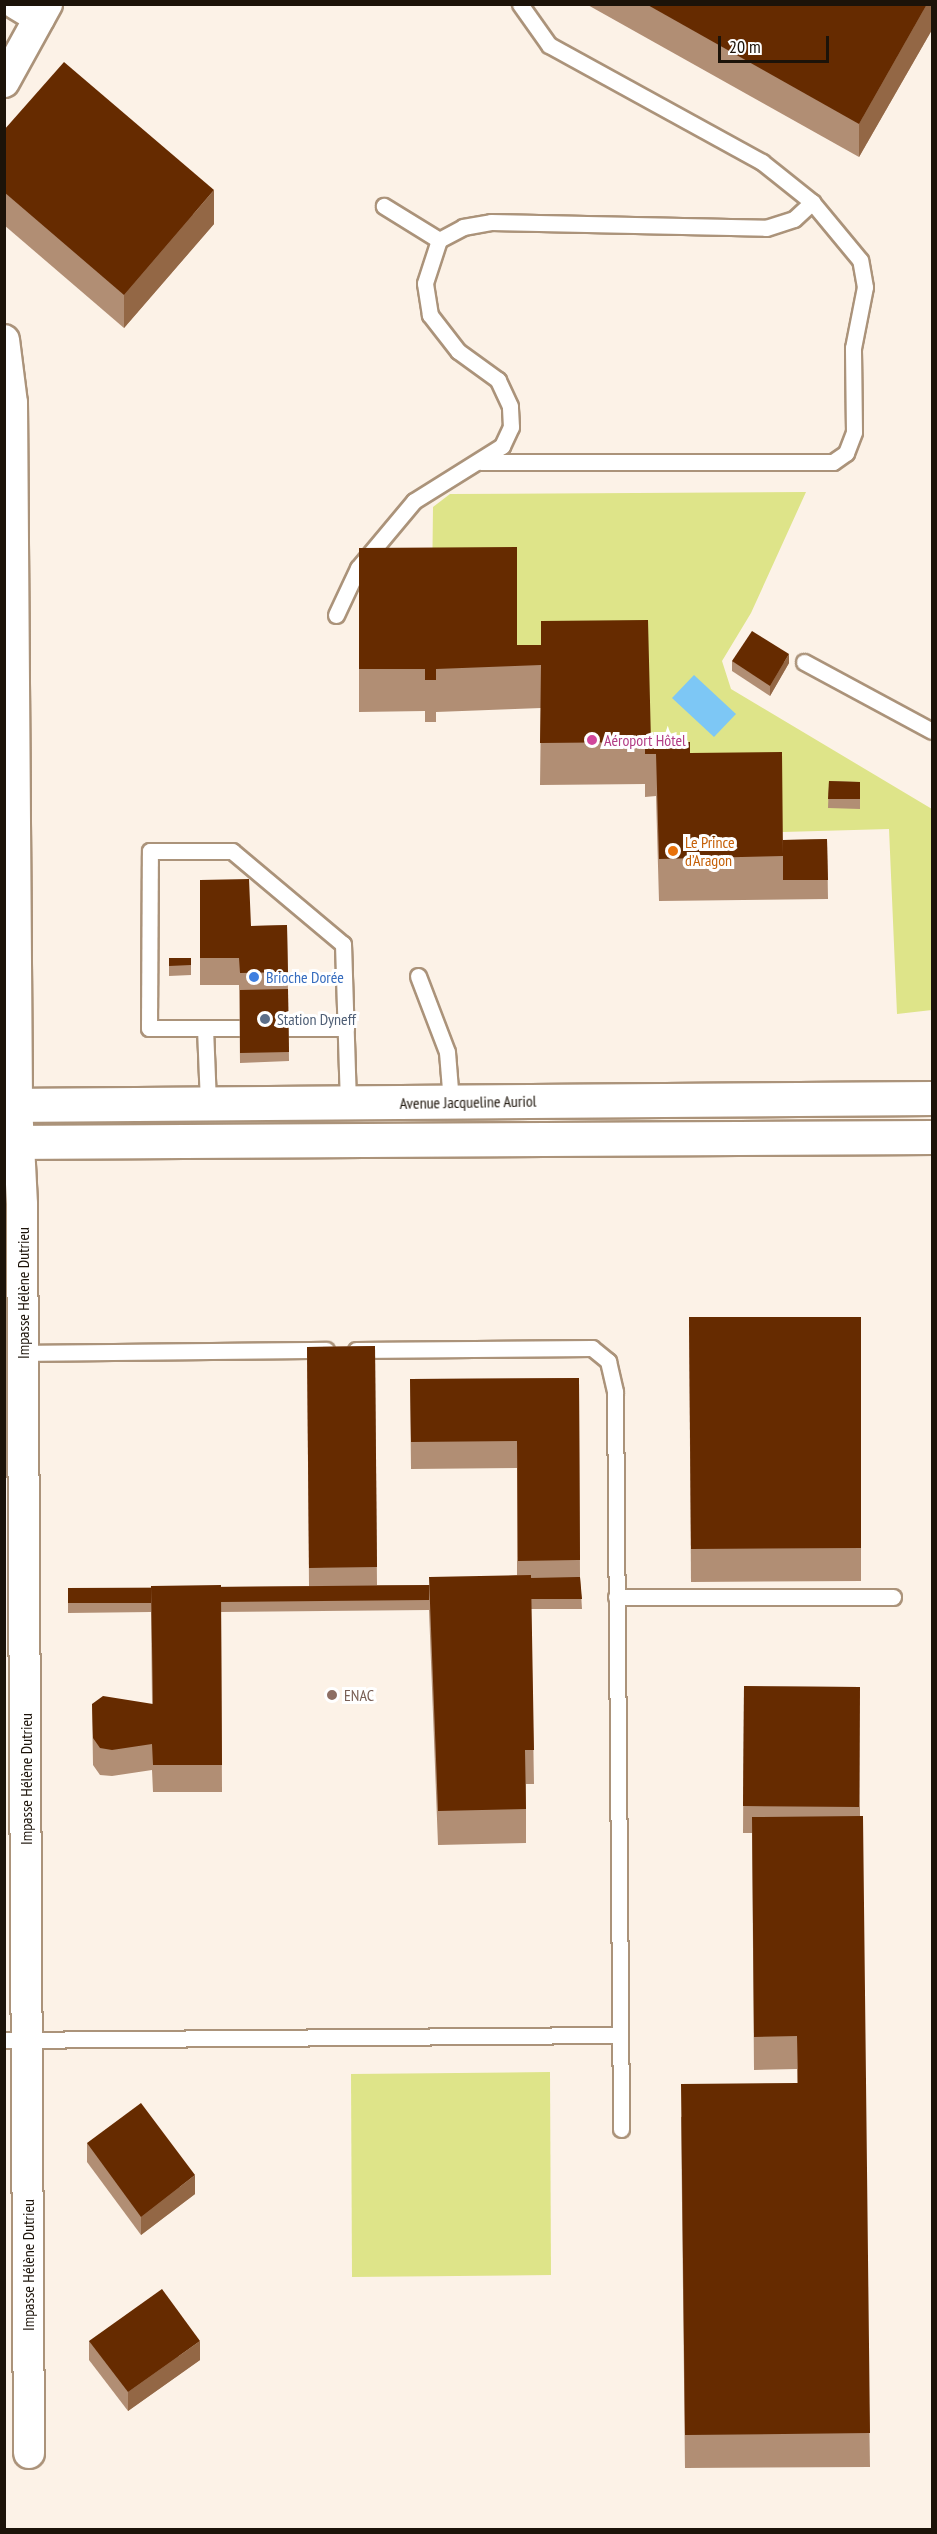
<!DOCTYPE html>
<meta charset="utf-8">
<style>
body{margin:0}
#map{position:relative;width:937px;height:2534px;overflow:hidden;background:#fcf2e7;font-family:"PT Sans Narrow",sans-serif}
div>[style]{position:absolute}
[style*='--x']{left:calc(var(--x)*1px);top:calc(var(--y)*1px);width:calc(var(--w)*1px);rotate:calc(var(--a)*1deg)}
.green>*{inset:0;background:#dee489}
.water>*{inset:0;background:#7dc7f5}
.roads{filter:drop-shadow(2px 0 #ab937a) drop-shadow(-2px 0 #ab937a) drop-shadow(0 2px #ab937a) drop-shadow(0 -2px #ab937a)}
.lane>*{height:15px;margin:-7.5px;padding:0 7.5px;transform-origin:7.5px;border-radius:7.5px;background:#fff}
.street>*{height:30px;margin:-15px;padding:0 15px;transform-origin:15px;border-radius:15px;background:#fff}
.secondary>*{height:33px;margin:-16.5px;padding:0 16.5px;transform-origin:16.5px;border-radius:16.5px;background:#fff}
.wall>*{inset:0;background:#b18e74}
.shaded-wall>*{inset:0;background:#936745}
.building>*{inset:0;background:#662b00}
.dots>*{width:16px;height:16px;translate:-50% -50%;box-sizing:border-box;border:3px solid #fff;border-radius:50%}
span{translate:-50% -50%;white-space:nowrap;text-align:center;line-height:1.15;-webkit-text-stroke:6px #fff;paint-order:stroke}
.hotel-label{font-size:16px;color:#b23c85}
.left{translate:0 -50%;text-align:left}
.food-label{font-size:16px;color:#c56008}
.shop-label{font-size:16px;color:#366cbe}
.service-label{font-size:16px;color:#4e5e75}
.street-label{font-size:16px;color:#1c1309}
.education-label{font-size:16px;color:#785e54}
.frame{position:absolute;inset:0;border:6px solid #1c1309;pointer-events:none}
.scale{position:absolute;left:718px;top:36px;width:111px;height:27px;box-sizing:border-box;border:3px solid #1c1309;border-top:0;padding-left:8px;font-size:18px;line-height:21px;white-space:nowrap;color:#1c1309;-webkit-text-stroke:4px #fff;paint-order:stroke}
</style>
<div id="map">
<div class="green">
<div style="clip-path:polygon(806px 492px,751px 613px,722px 661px,731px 689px,932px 809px,932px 1010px,897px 1014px,889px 829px,783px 832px,690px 796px,541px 663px,432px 590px,433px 507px,450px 494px)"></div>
<div style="clip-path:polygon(550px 2072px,551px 2275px,352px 2277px,351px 2074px)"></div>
</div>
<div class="water">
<div style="clip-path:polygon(694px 675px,736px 714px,714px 737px,672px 698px)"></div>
</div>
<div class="roads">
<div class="lane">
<div style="--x:439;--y:240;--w:27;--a:-28"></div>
<div style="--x:463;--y:227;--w:28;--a:-10"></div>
<div style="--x:491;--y:222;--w:275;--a:1.2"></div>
<div style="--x:766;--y:228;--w:29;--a:-18"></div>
<div style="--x:794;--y:219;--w:25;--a:-43"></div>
<div style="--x:812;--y:202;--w:64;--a:-141.3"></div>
<div style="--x:762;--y:162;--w:243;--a:-151.2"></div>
<div style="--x:549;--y:45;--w:50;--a:-125.3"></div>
<div style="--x:481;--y:462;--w:352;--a:0"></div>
<div style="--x:833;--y:462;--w:16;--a:-35"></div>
<div style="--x:846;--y:453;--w:22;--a:-69"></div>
<div style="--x:854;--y:432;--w:84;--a:-90.7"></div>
<div style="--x:853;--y:348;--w:62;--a:-78.9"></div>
<div style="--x:865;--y:287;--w:27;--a:-100"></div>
<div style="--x:860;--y:260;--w:75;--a:-129.6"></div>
<div style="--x:336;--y:615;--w:52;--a:-64.9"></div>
<div style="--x:358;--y:568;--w:87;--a:-50.1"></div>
<div style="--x:414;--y:501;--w:104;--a:-32"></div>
<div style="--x:502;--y:446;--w:21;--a:-65"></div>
<div style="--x:511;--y:427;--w:21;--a:-93"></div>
<div style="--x:510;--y:406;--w:29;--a:-115"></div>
<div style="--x:498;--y:380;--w:49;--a:-144.1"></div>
<div style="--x:458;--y:351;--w:46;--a:-127.9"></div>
<div style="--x:430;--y:315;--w:32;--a:-99"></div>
<div style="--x:425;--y:283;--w:45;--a:-72"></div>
<div style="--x:439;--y:240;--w:65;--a:-148.3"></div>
<div style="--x:804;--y:662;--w:145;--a:28.3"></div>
<div style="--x:418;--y:976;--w:81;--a:69.1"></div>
<div style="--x:447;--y:1052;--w:50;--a:85.4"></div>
<div style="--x:205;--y:1028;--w:75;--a:87.7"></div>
<div style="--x:240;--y:1028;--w:91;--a:180"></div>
<div style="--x:149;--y:1028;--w:177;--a:-89.7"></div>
<div style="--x:150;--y:851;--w:82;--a:0"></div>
<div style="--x:232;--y:851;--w:145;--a:40"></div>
<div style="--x:343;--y:944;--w:160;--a:88.2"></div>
<div style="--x:288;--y:1028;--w:58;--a:0"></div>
<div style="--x:356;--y:1350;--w:236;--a:-0.5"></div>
<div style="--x:592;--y:1348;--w:21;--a:39"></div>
<div style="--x:608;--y:1361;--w:32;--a:77"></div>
<div style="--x:615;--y:1392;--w:737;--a:89.53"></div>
<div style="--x:23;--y:1353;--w:303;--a:-0.6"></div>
<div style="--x:616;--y:1597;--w:277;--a:0"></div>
<div style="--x:4;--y:2040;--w:614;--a:-0.47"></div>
</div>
<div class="street">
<div style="--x:16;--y:4;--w:27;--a:31"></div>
<div style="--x:4;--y:82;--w:89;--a:-61.1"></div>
<div style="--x:4;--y:340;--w:64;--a:82.8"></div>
<div style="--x:12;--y:403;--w:702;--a:89.59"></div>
<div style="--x:17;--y:1105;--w:100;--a:87.1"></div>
<div style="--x:22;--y:1205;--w:1248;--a:89.68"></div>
</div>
<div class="secondary">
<div style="--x:4;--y:1105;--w:928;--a:-0.43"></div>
<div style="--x:4;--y:1142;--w:928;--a:-0.31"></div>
</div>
</div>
<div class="wall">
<div style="clip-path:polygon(586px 4px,933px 4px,933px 28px,859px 157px)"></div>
<div style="clip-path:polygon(4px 130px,214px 224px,124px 328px,4px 225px)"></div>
<div style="clip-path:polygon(359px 548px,517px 645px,651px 742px,690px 753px,783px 840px,827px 839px,828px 899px,659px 901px,656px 796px,645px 797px,645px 784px,540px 785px,541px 708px,436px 712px,436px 722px,425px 722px,425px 711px,359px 712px)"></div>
<div style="clip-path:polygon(732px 661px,789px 663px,770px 696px,732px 671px)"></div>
<div style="clip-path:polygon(829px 781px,860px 782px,860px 809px,828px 808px)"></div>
<div style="clip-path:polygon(200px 880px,251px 926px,287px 925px,289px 1061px,240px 1063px,239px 985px,200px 985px)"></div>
<div style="clip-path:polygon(169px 958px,191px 965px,191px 975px,169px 976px)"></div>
<div style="clip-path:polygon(689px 1317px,861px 1317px,861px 1581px,691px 1582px)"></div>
<div style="clip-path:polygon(375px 1346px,377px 1585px,429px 1585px,517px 1575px,517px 1468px,411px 1469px,410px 1379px,579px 1378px,580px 1577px,582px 1609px,531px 1609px,534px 1784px,526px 1784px,526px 1843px,438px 1845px,429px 1610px,221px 1612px,222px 1792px,153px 1792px,152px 1770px,112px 1776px,100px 1775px,93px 1765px,92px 1704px,152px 1704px,151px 1612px,68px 1613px,68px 1588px,309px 1586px,307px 1347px)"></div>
<div style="clip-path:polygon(744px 1686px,860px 1687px,860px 1816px,870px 2467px,685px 2468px,681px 2117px,797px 2083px,797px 2069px,754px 2070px,752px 1833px,743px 1833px)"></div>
<div style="clip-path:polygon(87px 2143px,195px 2194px,141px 2235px,87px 2162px)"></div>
<div style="clip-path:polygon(89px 2341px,200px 2360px,128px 2411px,89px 2360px)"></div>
</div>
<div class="shaded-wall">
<div style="clip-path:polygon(927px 4px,933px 4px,933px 28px,859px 157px,859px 124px)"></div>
<div style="clip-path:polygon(214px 190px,214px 224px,124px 328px,124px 295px)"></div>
<div style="clip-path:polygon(789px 654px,789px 663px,770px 696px,770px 686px)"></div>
<div style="clip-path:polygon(195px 2175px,195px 2194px,141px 2235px,141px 2217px)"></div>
<div style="clip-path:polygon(200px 2341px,200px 2360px,128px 2411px,128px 2392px)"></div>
</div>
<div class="building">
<div style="clip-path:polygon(646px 4px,927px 4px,859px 124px)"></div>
<div style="clip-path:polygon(64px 62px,214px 190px,124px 295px,4px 192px,4px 130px)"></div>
<div style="clip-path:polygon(517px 547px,517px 645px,541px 645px,541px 621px,648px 620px,651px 742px,690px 742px,690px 753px,782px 752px,783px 856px,659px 859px,656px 754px,645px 754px,645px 742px,540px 743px,541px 665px,436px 669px,436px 680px,425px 680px,425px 669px,359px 669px,359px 548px)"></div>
<div style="clip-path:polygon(752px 631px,789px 654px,770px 686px,732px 661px)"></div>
<div style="clip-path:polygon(829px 781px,860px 782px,860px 799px,828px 799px)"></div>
<div style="clip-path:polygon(827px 839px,828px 880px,783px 880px,783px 840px)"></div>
<div style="clip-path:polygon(249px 879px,251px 926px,287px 925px,288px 972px,240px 973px,239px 958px,200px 958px,200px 880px)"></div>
<div style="clip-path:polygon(169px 958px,191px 958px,191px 965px,169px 966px)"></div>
<div style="clip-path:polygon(288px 989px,289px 1052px,240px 1053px,240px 990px)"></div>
<div style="clip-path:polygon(689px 1317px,861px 1317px,861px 1548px,691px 1549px)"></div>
<div style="clip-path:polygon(375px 1346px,377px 1567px,309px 1568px,307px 1347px)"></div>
<div style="clip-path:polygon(579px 1378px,580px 1560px,518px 1561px,517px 1441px,411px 1442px,410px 1379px)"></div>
<div style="clip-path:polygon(531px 1575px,534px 1750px,525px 1750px,526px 1809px,438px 1811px,429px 1577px)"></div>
<div style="clip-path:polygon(580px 1577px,582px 1599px,531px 1599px,531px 1578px)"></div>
<div style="clip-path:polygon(221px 1585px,222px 1765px,153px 1765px,152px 1744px,112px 1750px,100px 1748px,93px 1738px,92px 1704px,103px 1696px,153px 1704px,151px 1586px)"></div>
<div style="clip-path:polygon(429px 1585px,429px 1600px,221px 1602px,221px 1587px)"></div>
<div style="clip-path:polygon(68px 1588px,151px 1588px,151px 1603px,68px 1603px)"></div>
<div style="clip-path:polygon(744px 1686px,860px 1687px,859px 1807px,743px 1806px)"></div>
<div style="clip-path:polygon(863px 1816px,870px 2433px,685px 2435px,681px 2084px,798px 2083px,797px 2036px,754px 2037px,752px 1817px)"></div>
<div style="clip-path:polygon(141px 2103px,195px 2175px,141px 2217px,87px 2143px)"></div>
<div style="clip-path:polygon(162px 2289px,200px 2341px,128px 2392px,89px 2341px)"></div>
</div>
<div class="dots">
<div style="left:592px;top:740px;background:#d1479c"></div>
<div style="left:673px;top:851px;background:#e8710a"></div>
<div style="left:254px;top:977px;background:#3f7fe0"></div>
<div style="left:265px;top:1019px;background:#5c6f8a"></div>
<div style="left:332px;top:1695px;background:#8d6e63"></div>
</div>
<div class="hotel-label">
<span class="left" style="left:604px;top:740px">Aéroport Hôtel</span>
</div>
<div class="food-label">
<span class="left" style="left:685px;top:851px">Le Prince<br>d’Aragon</span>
</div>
<div class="shop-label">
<span class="left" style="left:266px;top:977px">Brioche Dorée</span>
</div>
<div class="service-label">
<span class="left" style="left:277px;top:1019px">Station Dyneff</span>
</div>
<div class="street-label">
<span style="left:468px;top:1102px;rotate:-1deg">Avenue Jacqueline Auriol</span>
<span style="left:23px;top:1293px;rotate:-90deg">Impasse Hélène Dutrieu</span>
<span style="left:26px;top:1779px;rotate:-90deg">Impasse Hélène Dutrieu</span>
<span style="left:28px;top:2265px;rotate:-90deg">Impasse Hélène Dutrieu</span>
</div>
<div class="education-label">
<span class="left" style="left:344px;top:1695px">ENAC</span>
</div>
<div class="frame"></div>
<div class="scale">20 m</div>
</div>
